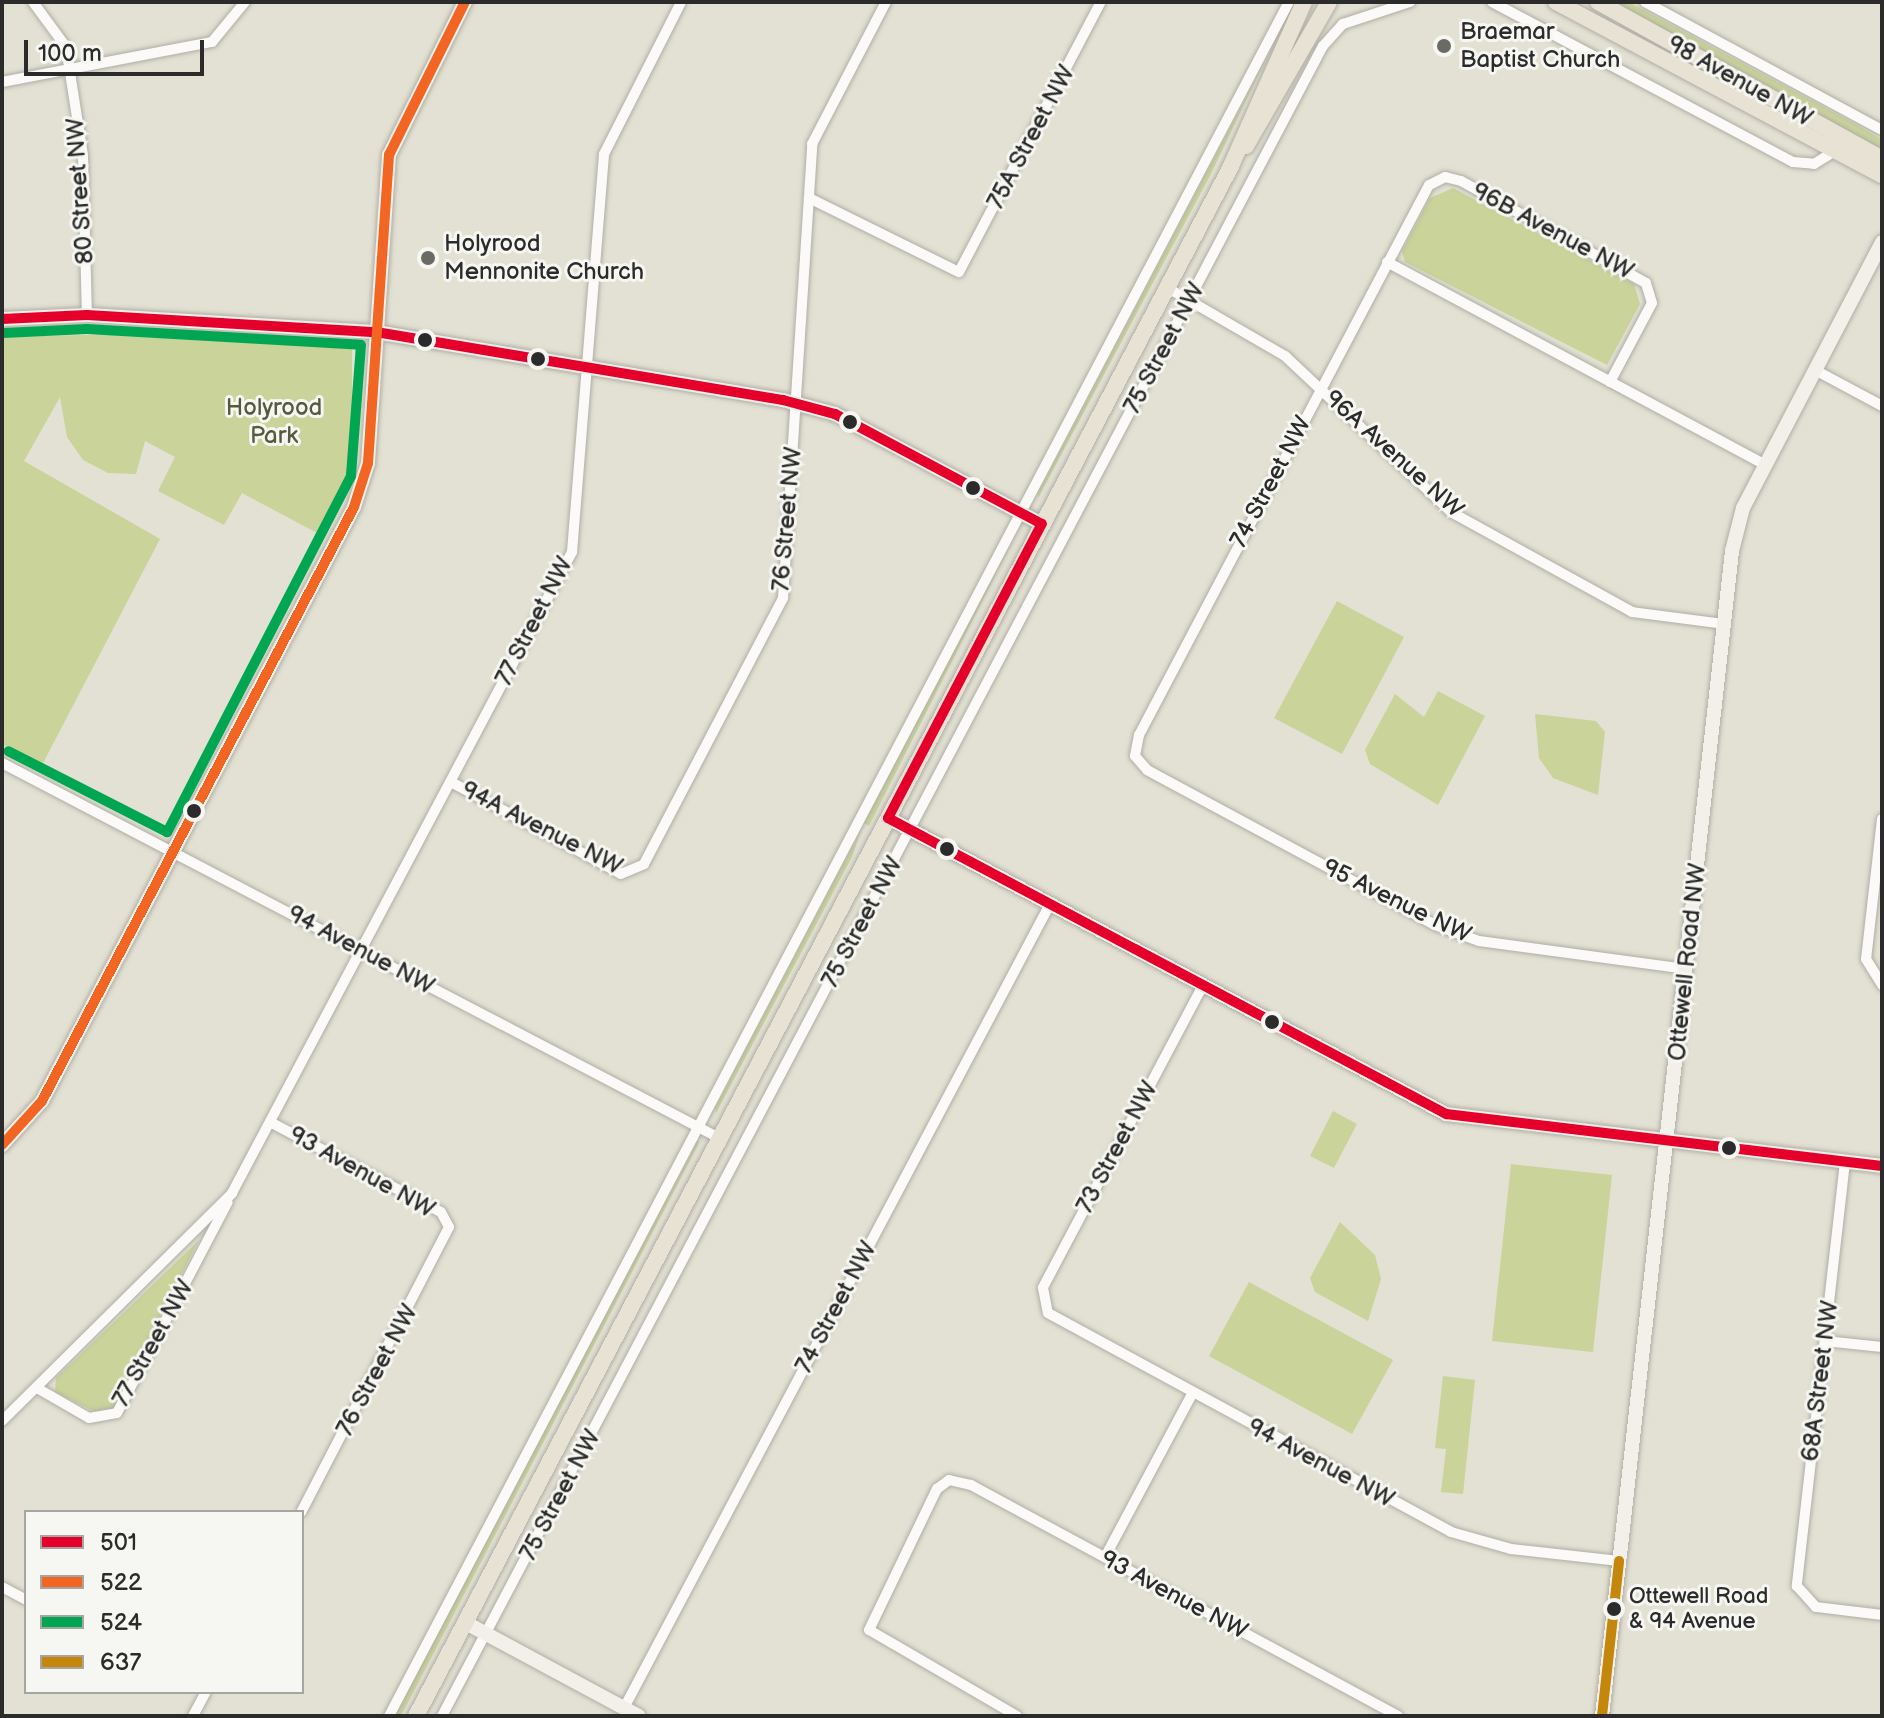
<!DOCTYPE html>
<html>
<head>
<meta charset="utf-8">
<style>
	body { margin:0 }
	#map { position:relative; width:1884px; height:1718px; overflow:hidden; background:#e3e1d3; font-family:"Balsamiq Sans",sans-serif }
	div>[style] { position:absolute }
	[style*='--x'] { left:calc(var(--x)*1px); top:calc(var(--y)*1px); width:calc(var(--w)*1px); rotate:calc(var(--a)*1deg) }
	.green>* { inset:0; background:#c9d39a }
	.roads { filter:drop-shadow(0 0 2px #afaea6) drop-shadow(0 0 2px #afaea6) }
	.street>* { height:10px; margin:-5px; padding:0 5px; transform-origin:5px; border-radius:5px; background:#fbfaf8 }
	.secondary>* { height:14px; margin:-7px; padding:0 7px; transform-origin:7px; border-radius:7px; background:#f3f0ea }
	.primary>* { height:16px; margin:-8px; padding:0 8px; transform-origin:8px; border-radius:8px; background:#e8e2d5 }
	.bus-1>* { height:10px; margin:-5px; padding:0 5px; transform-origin:5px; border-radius:5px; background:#e4002b }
	.bus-2>* { height:10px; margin:-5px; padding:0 5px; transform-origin:5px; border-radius:5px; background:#f26522 }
	.bus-3>* { height:10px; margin:-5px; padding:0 5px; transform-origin:5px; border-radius:5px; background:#00a651 }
	.bus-4>* { height:10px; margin:-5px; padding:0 5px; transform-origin:5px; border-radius:5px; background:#c4870b }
	.dots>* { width:22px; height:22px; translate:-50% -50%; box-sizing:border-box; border:4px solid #f6f6f2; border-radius:50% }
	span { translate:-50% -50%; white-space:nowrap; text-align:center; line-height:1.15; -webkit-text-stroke:6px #f6f6f2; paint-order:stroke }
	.bus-label { font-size:22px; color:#2b2b2b }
	.left { translate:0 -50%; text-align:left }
	.poi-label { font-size:24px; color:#2b2b2b }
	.street-label { font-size:24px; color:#2b2b2b }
	.park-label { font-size:24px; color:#545a3e }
	.frame { position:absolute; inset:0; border:4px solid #2b2b2b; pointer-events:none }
	.legend { position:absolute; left:24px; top:1510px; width:280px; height:184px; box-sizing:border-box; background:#f6f6f2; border:2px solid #a5a5a2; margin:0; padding:10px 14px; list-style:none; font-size:24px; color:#2b2b2b }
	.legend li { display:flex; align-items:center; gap:16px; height:40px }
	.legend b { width:40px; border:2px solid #a5a5a2 }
	.scale { position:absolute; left:24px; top:40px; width:180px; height:36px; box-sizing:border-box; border:4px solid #2b2b2b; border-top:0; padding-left:10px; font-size:24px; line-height:28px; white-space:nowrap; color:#2b2b2b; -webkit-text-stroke:6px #f6f6f2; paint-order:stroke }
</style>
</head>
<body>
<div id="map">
	<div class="green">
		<i style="clip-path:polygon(1613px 2px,1629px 2px,1859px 126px,1882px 140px,1882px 151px)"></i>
		<i style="clip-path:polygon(1262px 67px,1210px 176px,1038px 498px,1038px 493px)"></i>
		<i style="clip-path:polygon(1453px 188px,1634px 284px,1640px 304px,1607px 365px,1405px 262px,1402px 251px,1430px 198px)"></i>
		<i style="clip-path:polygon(125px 334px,352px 346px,352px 465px,319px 534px,242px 493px,224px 525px,158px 491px,175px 457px,145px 441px,136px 474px,108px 473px,83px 460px,67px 437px,60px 397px,24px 461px,160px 539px,42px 765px,2px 744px,2px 337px)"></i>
		<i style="clip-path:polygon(1019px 528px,869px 826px,864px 823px)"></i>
		<i style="clip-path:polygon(1337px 601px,1404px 637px,1342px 754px,1274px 718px)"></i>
		<i style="clip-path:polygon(1438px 691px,1485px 716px,1438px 805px,1370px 764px,1365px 750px,1395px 694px,1424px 717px)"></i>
		<i style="clip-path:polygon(1535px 714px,1596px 721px,1605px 732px,1598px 795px,1553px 778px,1539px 758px)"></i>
		<i style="clip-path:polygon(861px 830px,852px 857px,716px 1113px,715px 1108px)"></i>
		<i style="clip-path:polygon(1333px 1111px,1357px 1124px,1334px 1168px,1310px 1156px)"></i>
		<i style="clip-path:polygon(700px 1141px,401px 1716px,394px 1716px,697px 1142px)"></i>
		<i style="clip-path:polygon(1511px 1164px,1612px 1175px,1593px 1352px,1492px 1341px)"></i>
		<i style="clip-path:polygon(1340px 1222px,1375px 1255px,1381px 1279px,1368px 1321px,1315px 1292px,1310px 1278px)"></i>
		<i style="clip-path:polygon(199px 1240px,112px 1411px,99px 1414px,55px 1392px,56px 1378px)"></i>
		<i style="clip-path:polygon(1249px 1282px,1393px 1360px,1352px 1434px,1209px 1356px)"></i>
		<i style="clip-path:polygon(1443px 1376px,1475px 1380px,1463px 1494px,1441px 1492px,1446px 1449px,1435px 1448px)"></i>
	</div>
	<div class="roads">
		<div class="street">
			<i style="--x:33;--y:2;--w:56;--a:53.7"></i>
			<i style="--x:66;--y:47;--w:110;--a:81.1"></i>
			<i style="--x:83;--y:156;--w:159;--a:88.6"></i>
			<i style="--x:1492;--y:2;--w:341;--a:28"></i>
			<i style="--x:1793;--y:162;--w:21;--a:5"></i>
			<i style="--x:1814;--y:164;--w:25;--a:-32"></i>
			<i style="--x:1645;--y:2;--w:269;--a:28.4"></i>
			<i style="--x:2;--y:82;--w:214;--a:-10.8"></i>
			<i style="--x:212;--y:42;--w:52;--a:-50.5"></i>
			<i style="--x:809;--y:198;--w:167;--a:26.3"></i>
			<i style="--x:959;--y:272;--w:305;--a:-62.3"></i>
			<i style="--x:1387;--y:262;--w:429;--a:28.2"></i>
			<i style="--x:1166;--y:287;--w:138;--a:30.1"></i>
			<i style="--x:1285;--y:356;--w:228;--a:43.2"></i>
			<i style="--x:1451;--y:512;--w:207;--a:28.9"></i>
			<i style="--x:1632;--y:612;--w:93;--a:7.4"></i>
			<i style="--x:1815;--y:370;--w:76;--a:28.2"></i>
			<i style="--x:1610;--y:382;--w:89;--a:-62"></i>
			<i style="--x:1652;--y:303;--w:21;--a:-107"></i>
			<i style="--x:1646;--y:283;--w:211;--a:-151.1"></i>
			<i style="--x:1461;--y:181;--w:16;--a:-166"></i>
			<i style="--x:1445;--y:177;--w:18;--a:153"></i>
			<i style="--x:1429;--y:185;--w:622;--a:117.8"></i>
			<i style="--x:1139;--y:735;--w:21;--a:101"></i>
			<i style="--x:1135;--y:756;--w:18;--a:49"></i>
			<i style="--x:1147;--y:770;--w:327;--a:28.3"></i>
			<i style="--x:1435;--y:925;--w:47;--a:20"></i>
			<i style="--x:1479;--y:941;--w:210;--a:7.7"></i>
			<i style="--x:2;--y:763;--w:809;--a:27.61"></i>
			<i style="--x:451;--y:782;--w:193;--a:28.4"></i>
			<i style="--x:621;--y:874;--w:25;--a:-23"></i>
			<i style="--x:644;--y:864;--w:300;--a:-62.4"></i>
			<i style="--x:783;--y:598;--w:455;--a:-86.3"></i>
			<i style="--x:812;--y:144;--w:160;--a:-62.5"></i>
			<i style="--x:1882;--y:819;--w:141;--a:96.5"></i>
			<i style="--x:1866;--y:959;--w:31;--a:58"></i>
			<i style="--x:1201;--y:989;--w:338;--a:117.9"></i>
			<i style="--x:1043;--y:1288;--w:25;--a:79"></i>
			<i style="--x:1048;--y:1313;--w:459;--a:28.5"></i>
			<i style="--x:1451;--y:1532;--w:62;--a:15.8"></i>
			<i style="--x:1511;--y:1549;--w:109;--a:6.3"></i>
			<i style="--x:270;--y:1122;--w:193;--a:27.8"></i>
			<i style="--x:441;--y:1212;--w:17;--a:62"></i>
			<i style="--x:449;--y:1227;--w:321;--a:117.4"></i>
			<i style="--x:1845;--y:1162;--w:427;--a:96.5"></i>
			<i style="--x:1797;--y:1586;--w:28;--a:48"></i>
			<i style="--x:1816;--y:1607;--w:66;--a:6.9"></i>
			<i style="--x:1825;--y:1341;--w:57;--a:6"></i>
			<i style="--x:37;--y:1388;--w:60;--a:30"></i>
			<i style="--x:89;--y:1418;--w:28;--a:-10"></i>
			<i style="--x:117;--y:1413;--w:238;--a:-62.3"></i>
			<i style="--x:2;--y:1421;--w:324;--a:-44.7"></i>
			<i style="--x:232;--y:1193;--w:726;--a:-62.06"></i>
			<i style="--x:572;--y:552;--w:399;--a:-85.4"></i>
			<i style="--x:604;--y:154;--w:170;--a:-63.1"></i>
			<i style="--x:1105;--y:1557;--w:185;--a:-61.9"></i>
			<i style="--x:2;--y:1587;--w:27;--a:28"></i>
			<i style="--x:624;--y:1708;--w:908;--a:-62.08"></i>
			<i style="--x:193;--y:1716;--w:27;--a:-62"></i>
			<i style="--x:389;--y:1716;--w:1936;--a:-62.3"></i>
			<i style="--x:442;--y:1716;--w:1888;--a:-62.19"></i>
			<i style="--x:1323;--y:46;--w:30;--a:-48"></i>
			<i style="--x:1343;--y:24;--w:71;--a:-18.2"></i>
			<i style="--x:1017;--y:1716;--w:171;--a:-149.8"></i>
			<i style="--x:869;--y:1630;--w:157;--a:-64.3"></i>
			<i style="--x:937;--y:1489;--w:15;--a:-37"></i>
			<i style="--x:949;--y:1480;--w:23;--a:13"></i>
			<i style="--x:971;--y:1485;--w:485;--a:28.4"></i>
		</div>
		<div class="secondary">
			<i style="--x:2;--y:319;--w:85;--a:-2.7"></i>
			<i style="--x:87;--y:315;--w:289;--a:3.4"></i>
			<i style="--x:376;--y:332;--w:413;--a:9.5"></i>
			<i style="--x:783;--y:400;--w:54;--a:15.1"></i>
			<i style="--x:835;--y:414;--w:234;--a:28"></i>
			<i style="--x:888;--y:818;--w:632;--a:27.94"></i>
			<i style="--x:1446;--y:1114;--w:439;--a:6.8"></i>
			<i style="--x:2;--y:1145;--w:59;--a:-47.7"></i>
			<i style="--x:42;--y:1101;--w:671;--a:-62.29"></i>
			<i style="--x:354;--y:507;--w:46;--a:-72.3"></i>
			<i style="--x:368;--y:463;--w:309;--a:-86.1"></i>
			<i style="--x:389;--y:155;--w:171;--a:-63.6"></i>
			<i style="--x:466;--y:1623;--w:196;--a:28.3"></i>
			<i style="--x:1602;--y:1716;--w:1172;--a:-83.63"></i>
			<i style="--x:1732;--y:551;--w:44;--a:-75.7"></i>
			<i style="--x:1743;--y:508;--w:300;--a:-62.4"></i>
		</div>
		<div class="primary">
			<i style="--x:1556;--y:2;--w:369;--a:28"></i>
			<i style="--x:1598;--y:2;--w:325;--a:28.9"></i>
			<i style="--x:1246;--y:146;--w:166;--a:-60"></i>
			<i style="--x:416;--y:1716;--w:1751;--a:-62.26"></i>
			<i style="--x:1231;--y:166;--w:180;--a:-66"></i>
		</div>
	</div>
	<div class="bus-1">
		<i style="--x:2;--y:319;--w:85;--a:-2.7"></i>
		<i style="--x:87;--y:315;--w:289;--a:3.4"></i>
		<i style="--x:376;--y:332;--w:413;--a:9.5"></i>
		<i style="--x:783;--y:400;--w:54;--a:15.1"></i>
		<i style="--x:835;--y:414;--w:234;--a:28"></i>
		<i style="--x:888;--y:818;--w:632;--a:27.94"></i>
		<i style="--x:1446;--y:1114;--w:439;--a:6.8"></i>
		<i style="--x:888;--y:818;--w:332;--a:-62.4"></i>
	</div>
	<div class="bus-2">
		<i style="--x:2;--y:1145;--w:59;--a:-47.7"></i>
		<i style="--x:42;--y:1101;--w:671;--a:-62.29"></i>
		<i style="--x:354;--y:507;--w:46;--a:-72.3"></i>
		<i style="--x:368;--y:463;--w:309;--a:-86.1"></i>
		<i style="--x:389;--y:155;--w:171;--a:-63.6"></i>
	</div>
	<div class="bus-3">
		<i style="--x:3;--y:333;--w:84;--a:-2.7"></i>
		<i style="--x:87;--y:329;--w:274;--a:3.3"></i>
		<i style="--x:361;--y:345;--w:131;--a:94.4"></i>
		<i style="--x:351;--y:476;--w:401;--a:117.3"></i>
		<i style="--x:167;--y:832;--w:178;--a:-153"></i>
	</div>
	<div class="bus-4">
		<i style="--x:1602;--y:1716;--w:156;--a:-83.7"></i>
	</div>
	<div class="dots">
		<i style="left:1444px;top:46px;background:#6b6b66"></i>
		<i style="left:428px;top:258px;background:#6b6b66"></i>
		<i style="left:425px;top:340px;background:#2b2b2b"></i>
		<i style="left:538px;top:359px;background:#2b2b2b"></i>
		<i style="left:850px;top:422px;background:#2b2b2b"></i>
		<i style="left:973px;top:488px;background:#2b2b2b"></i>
		<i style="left:194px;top:811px;background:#2b2b2b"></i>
		<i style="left:947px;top:849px;background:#2b2b2b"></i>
		<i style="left:1272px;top:1022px;background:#2b2b2b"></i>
		<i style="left:1729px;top:1148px;background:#2b2b2b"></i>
		<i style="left:1614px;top:1609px;background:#2b2b2b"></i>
	</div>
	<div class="bus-label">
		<span class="left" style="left:1629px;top:1609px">Ottewell Road<br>&amp; 94 Avenue</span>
	</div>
	<div class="poi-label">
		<span class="left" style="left:1460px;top:46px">Braemar<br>Baptist Church</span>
		<span class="left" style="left:444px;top:258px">Holyrood<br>Mennonite Church</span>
	</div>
	<div class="street-label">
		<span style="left:1740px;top:81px;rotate:29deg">98 Avenue NW</span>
		<span style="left:1031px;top:137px;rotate:-62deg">75A Street NW</span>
		<span style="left:80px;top:191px;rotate:-94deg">80 Street NW</span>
		<span style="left:1553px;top:231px;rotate:28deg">96B Avenue NW</span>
		<span style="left:1164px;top:348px;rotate:-62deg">75 Street NW</span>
		<span style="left:1394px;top:454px;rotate:42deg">96A Avenue NW</span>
		<span style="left:1271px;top:482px;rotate:-62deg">74 Street NW</span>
		<span style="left:787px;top:519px;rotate:-85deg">76 Street NW</span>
		<span style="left:534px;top:621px;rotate:-63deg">77 Street NW</span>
		<span style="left:542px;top:828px;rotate:27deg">94A Avenue NW</span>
		<span style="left:1397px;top:901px;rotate:26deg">95 Avenue NW</span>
		<span style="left:862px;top:922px;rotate:-62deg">75 Street NW</span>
		<span style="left:361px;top:950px;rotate:28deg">94 Avenue NW</span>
		<span style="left:1687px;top:962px;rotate:-84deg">Ottewell Road NW</span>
		<span style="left:1117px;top:1147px;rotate:-62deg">73 Street NW</span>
		<span style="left:362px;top:1172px;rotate:29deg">93 Avenue NW</span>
		<span style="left:836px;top:1307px;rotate:-62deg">74 Street NW</span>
		<span style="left:153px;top:1343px;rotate:-61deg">77 Street NW</span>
		<span style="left:377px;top:1370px;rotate:-62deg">76 Street NW</span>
		<span style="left:1820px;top:1381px;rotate:-83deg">68A Street NW</span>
		<span style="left:1321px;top:1463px;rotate:28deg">94 Avenue NW</span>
		<span style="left:560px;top:1495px;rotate:-62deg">75 Street NW</span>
		<span style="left:1174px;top:1595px;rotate:28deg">93 Avenue NW</span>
	</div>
	<div class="park-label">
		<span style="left:274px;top:422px">Holyrood<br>Park</span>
	</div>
	<div class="frame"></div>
	<ul class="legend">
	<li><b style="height:10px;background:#e4002b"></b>501</li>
	<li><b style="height:10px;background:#f26522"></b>522</li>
	<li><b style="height:10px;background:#00a651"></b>524</li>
	<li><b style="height:10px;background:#c4870b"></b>637</li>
	</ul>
	<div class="scale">100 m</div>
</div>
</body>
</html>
